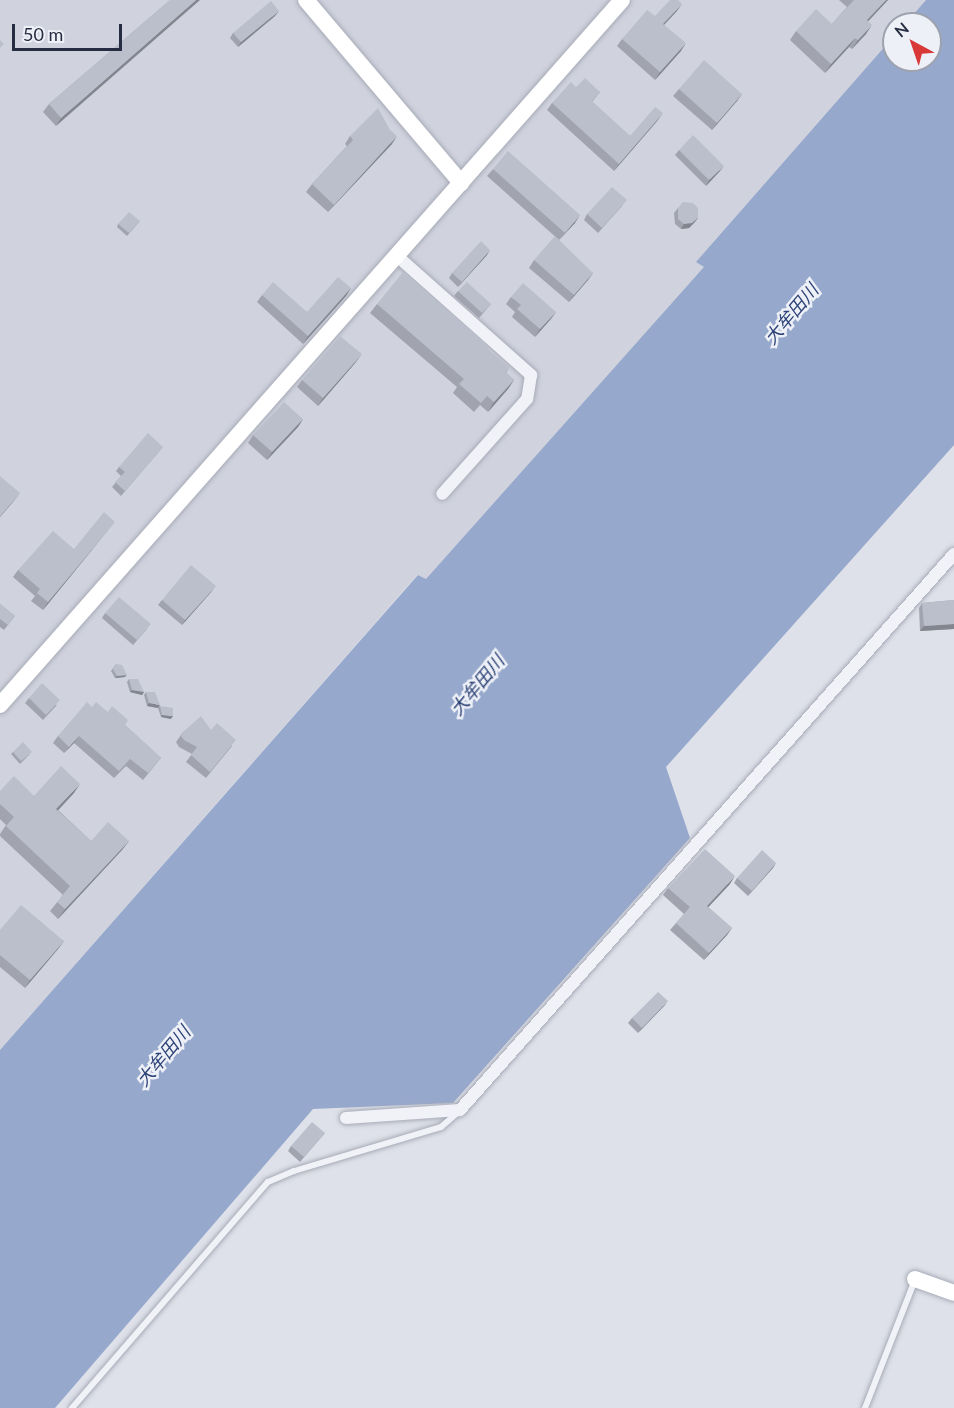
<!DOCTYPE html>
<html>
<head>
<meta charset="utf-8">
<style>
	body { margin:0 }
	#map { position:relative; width:954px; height:1408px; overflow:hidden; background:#dee1e9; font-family:Lato,"Noto Sans JP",sans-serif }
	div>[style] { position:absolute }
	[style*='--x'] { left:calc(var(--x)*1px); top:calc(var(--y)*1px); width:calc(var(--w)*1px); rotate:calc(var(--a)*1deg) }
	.built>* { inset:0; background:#d0d3de }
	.water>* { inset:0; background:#96a8cc }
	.roads { filter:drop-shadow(0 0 2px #a7abb7) drop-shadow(0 0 2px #a7abb7) }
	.lane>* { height:6px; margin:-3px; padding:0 3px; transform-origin:3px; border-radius:3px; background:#f1f2f7 }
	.street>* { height:12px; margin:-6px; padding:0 6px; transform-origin:6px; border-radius:6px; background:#f1f2f7 }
	.secondary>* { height:16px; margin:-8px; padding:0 8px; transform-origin:8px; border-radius:8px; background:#fff }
	.wall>* { inset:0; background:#a1a4af }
	.shaded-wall>* { inset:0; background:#83868f }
	.building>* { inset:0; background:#bbbfcc }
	span { translate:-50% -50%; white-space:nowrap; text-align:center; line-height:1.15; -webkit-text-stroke:5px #edf0f6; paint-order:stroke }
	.water-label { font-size:18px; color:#2d4378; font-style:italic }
	.north { position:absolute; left:882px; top:12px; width:60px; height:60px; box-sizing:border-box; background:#edf0f6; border:2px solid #9da2ae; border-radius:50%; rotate:320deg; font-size:16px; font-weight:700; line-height:24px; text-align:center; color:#262c41 }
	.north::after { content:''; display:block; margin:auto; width:21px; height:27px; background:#d93838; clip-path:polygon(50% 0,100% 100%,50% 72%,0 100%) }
	.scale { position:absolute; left:12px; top:24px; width:110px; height:27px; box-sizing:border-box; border:3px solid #262c41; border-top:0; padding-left:8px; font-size:18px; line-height:21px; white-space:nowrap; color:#262c41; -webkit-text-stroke:4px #edf0f6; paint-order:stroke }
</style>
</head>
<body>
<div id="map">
	<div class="built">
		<i style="clip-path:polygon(0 0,926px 0,905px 24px,894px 24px,894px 36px,697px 262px,705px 267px,426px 579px,417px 575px,0 1050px)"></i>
	</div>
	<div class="water">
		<i style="clip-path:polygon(926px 0,954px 0,954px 445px,666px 767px,690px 838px,453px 1103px,313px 1109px,55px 1408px,0 1408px,0 1050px,418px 575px,426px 579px,704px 267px,696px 262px,894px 36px,894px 60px,930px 60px,930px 24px,905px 24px)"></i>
	</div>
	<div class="roads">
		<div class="lane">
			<i style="--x:72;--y:1408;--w:299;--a:-49.1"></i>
			<i style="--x:268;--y:1182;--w:28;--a:-23"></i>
			<i style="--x:294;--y:1171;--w:153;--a:-16.7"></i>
			<i style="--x:441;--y:1127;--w:23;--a:-41"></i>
			<i style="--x:865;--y:1408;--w:137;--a:-68.7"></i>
		</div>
		<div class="street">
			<i style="--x:396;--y:255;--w:181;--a:41.6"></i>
			<i style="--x:531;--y:375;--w:24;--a:99"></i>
			<i style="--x:527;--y:399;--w:127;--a:131.8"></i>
			<i style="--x:346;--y:1118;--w:114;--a:-4"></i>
			<i style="--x:460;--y:1110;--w:744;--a:-48.38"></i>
		</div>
		<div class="secondary">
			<i style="--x:306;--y:0;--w:240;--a:49.7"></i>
			<i style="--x:0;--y:705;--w:940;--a:-48.58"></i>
			<i style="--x:915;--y:1279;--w:41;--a:19.7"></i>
		</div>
	</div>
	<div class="wall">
		<i style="clip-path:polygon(170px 0,56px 126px,43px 112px,49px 104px)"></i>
		<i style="clip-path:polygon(839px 0,888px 0,868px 21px,866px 34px,852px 49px,849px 47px,825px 73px,790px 40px,796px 31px,832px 24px,847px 7px)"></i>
		<i style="clip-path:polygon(677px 11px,664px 25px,681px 51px,655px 80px,617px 46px,622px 39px,655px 16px)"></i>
		<i style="clip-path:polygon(275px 16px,238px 47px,230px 38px,233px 33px)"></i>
		<i style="clip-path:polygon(576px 87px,600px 92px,592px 102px,630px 136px,658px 120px,614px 171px,547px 110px,552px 103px)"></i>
		<i style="clip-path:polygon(679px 89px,742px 94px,737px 101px,712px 130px,673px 96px)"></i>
		<i style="clip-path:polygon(350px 136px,392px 144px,328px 212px,306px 192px,312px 184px,347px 146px,345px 144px)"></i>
		<i style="clip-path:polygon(679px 150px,720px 171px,706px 186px,675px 155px)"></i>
		<i style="clip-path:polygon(493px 169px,575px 223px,559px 240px,487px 176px)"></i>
		<i style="clip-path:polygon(623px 205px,598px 233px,584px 220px,587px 214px)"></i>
		<i style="clip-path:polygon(678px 208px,698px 218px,694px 223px,689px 228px,681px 229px,675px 224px,674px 213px)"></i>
		<i style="clip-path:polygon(140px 221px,127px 236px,117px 227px,118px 224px)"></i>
		<i style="clip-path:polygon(487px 255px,458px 287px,449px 278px,452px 273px)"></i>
		<i style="clip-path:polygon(534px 260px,593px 273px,588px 280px,569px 302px,529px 268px)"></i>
		<i style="clip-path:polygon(351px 288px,346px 296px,303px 344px,257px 302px,262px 295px,307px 312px)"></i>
		<i style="clip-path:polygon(458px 291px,491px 304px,479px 318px,454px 296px)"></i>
		<i style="clip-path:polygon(511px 297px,556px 312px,535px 337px,512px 317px,515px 312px,506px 304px)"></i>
		<i style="clip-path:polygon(377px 304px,487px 349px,509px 368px,506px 373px,514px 380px,508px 389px,488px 412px,480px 405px,474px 412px,453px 393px,457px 387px,370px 313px)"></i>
		<i style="clip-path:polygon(356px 362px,318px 406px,297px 387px,302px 380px)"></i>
		<i style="clip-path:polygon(303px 419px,298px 427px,267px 460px,248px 443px,253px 435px)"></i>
		<i style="clip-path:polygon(163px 447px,121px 496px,112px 487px,121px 476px,116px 471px,119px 467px)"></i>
		<i style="clip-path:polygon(109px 529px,43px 610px,31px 601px,35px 596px,13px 577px,18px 570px,74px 549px)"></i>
		<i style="clip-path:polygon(212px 591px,182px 625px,158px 605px,162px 600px)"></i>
		<i style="clip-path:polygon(954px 600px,954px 629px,920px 631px,919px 608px,922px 603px)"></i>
		<i style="clip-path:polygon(0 604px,15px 616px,4px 630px,0 627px)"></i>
		<i style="clip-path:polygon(105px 613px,147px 629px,133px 645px,102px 618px)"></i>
		<i style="clip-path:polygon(116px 664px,125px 677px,115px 678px,111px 671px)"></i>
		<i style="clip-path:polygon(129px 679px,144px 692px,142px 695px,130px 692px,127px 682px)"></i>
		<i style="clip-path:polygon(146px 692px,158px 708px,147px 706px,144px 695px)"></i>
		<i style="clip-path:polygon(29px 698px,57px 705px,43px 720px,25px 703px)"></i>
		<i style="clip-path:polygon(160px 706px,171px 719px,161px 717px,158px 708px)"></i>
		<i style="clip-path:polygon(92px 707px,108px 712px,125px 725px,161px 758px,143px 780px,126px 766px,114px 778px,74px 743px,64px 753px,53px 743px,58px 736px)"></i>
		<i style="clip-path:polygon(211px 730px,232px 746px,206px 778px,186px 762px,192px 754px,179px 747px,176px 742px,183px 732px)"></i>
		<i style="clip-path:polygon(13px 752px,30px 754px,20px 764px,11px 754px)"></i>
		<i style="clip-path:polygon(0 791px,34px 796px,74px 793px,58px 810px,91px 841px,129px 841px,122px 850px,58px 919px,50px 911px,63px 895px,0 836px,0 834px,6px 825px,0 819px)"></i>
		<i style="clip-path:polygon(776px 863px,748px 896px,734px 883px,737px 878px)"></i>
		<i style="clip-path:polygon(730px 884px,708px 907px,732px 928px,727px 935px,704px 960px,670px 930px,684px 914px,663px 895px,668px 888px)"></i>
		<i style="clip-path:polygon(0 930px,64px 941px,58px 949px,25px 988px,0 967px)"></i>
		<i style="clip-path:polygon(665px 1005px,638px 1033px,628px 1023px,632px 1018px)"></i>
		<i style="clip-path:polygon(325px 1133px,300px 1162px,288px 1151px,291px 1146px)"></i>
	</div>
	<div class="shaded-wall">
		<i style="clip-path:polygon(196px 0,200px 0,56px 126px,61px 118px)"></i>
		<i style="clip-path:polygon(886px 0,888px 0,861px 29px,867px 20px)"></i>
		<i style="clip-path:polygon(682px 4px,677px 11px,658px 31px,663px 24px)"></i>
		<i style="clip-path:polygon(279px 11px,275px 16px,238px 47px,241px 42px)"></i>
		<i style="clip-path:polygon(872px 25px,866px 34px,852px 49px,858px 40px)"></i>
		<i style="clip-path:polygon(855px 38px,849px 47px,825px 73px,831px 64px)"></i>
		<i style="clip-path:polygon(686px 43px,681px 51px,655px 80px,660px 72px)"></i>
		<i style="clip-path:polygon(742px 94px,737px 101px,712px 130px,717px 123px)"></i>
		<i style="clip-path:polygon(663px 113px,658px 120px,614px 171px,619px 164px)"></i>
		<i style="clip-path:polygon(397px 136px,392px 144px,328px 212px,334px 205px)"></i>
		<i style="clip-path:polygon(724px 166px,720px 171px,706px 186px,709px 180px)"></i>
		<i style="clip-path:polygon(580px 215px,575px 223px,559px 240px,565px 233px)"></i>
		<i style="clip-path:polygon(698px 218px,694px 223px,689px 228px,681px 229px,684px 224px)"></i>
		<i style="clip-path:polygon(490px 250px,487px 255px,458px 287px,462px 282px)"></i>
		<i style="clip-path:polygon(593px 273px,588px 280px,569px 302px,574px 295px)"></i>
		<i style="clip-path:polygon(351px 288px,346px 296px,303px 344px,308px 336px)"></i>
		<i style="clip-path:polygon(556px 312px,551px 319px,535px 337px,540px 329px)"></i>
		<i style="clip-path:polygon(362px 354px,356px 362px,318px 406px,323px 398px)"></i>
		<i style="clip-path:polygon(514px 380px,508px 389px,488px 412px,494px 402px)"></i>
		<i style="clip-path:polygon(303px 419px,298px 427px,267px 460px,272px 452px)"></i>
		<i style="clip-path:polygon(20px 493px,13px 502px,0 517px,0 516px)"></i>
		<i style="clip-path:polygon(115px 522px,109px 529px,43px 610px,48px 602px)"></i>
		<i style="clip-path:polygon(216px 586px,212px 591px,182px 625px,185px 620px)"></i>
		<i style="clip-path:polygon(954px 624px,954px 629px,920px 631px,924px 626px)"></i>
		<i style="clip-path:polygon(127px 675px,125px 677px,115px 678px,117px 676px)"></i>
		<i style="clip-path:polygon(132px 690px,144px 692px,142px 695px,130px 692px)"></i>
		<i style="clip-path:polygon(149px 703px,160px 705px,158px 708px,147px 706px)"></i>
		<i style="clip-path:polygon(162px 715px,173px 716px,171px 719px,161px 717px)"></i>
		<i style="clip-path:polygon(79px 736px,74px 743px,64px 753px,69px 747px)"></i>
		<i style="clip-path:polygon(80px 784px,74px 793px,50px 819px,56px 809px)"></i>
		<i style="clip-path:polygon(129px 841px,122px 850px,58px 919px,65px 909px)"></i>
		<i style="clip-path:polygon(776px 863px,773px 868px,748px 896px,752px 891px)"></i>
		<i style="clip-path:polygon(735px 876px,730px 884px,702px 914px,707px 906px)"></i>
		<i style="clip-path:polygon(732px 928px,727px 935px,704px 960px,709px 953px)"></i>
		<i style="clip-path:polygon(64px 941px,58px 949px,25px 988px,30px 980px)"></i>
		<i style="clip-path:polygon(668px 1001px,665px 1005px,638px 1033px,642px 1028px)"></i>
	</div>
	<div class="building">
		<i style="clip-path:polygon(170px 0,196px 0,61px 118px,49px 104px)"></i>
		<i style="clip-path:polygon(670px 0,678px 0,682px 4px,663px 24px,686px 43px,660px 72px,622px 39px,647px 10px,655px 16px)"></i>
		<i style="clip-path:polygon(854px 0,886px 0,867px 20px,872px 25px,858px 40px,855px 38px,831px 64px,796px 31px,816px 9px,832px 24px)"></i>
		<i style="clip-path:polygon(271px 1px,279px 11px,241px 42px,233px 33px)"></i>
		<i style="clip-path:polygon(0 40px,4px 44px,0 48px)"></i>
		<i style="clip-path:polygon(704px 60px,742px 94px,717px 123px,679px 89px)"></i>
		<i style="clip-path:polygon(585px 78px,600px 92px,592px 101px,630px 136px,655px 107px,663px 113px,619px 164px,552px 103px,571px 82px,576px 87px)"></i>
		<i style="clip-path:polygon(378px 108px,390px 130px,397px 136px,334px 205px,312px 184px,353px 140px,350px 136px)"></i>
		<i style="clip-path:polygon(693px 135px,724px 166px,709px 180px,679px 150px)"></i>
		<i style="clip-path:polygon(508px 151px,580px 215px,565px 233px,493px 169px)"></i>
		<i style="clip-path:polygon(612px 187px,627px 200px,602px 228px,587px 214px)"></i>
		<i style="clip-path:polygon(683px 202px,693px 203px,698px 208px,698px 218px,692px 223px,684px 224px,678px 219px,678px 208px)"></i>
		<i style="clip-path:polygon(129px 212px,140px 221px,129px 233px,118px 224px)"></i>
		<i style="clip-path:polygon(555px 236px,593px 273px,574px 295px,534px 260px)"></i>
		<i style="clip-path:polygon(481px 241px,490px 250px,462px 282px,452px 273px)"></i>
		<i style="clip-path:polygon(403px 272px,489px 346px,487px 349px,509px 368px,506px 372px,514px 380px,494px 402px,487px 396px,481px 403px,459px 384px,464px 379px,377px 304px)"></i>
		<i style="clip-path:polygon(338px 277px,351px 288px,308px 336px,262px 295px,273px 282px,307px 312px)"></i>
		<i style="clip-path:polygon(467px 282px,491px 304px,482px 313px,458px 291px)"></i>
		<i style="clip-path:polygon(523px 283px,556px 312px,540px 329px,517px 309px,521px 305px,511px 297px)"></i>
		<i style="clip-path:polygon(340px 336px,362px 354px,323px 398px,302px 380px)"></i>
		<i style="clip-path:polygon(284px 402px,303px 419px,272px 452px,253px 435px)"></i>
		<i style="clip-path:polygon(148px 433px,163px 447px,125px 491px,115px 482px,125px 472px,119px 467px)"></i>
		<i style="clip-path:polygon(0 476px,20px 493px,0 516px)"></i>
		<i style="clip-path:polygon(104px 512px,115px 522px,48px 602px,37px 593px,40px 589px,18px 570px,53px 531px,74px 549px)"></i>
		<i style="clip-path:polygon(191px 565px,216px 586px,185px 620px,162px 600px)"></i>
		<i style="clip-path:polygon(119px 597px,151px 624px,137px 640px,105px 613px)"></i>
		<i style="clip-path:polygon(954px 600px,954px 624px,924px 626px,922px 603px)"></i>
		<i style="clip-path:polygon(0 604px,15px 616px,8px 625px,0 619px)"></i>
		<i style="clip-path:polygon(116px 664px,122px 665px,127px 675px,117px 676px,113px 669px)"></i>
		<i style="clip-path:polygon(129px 679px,138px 679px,144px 692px,132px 690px)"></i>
		<i style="clip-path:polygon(42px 683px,60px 700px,46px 715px,29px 698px)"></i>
		<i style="clip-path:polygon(146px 692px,155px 692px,160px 705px,149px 703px)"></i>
		<i style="clip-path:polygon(87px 702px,92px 707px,96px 702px,108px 712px,112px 706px,128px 720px,125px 725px,161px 758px,148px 773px,130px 759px,119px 771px,79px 736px,69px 747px,58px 736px)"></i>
		<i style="clip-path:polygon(160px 706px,173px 708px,173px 716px,162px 715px)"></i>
		<i style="clip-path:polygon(201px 716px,211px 730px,217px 723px,236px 740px,210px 772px,191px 755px,197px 747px,184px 740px,181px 736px,183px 732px)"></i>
		<i style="clip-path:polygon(23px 742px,32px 752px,21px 761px,13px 752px)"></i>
		<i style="clip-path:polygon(61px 766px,80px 784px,56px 809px,91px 841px,108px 822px,129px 841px,65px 909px,57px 902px,70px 886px,6px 826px,14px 817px,0 804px,0 791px,14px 776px,34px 796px)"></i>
		<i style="clip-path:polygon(705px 849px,735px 876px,707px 906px,732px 928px,709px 953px,676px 923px,690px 907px,668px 888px)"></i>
		<i style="clip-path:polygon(762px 850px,776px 863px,752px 891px,737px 878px)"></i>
		<i style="clip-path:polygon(21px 905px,64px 941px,30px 980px,0 955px,0 930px)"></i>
		<i style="clip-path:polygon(658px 992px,668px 1001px,642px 1028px,632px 1018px)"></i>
		<i style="clip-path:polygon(312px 1122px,325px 1133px,304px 1157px,291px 1146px)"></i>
	</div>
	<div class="water-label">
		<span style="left:791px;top:314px;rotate:-50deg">大牟田川</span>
		<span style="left:477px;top:685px;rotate:-50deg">大牟田川</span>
		<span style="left:163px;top:1056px;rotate:-50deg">大牟田川</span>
	</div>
	<div class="north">N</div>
	<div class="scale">50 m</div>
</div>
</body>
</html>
